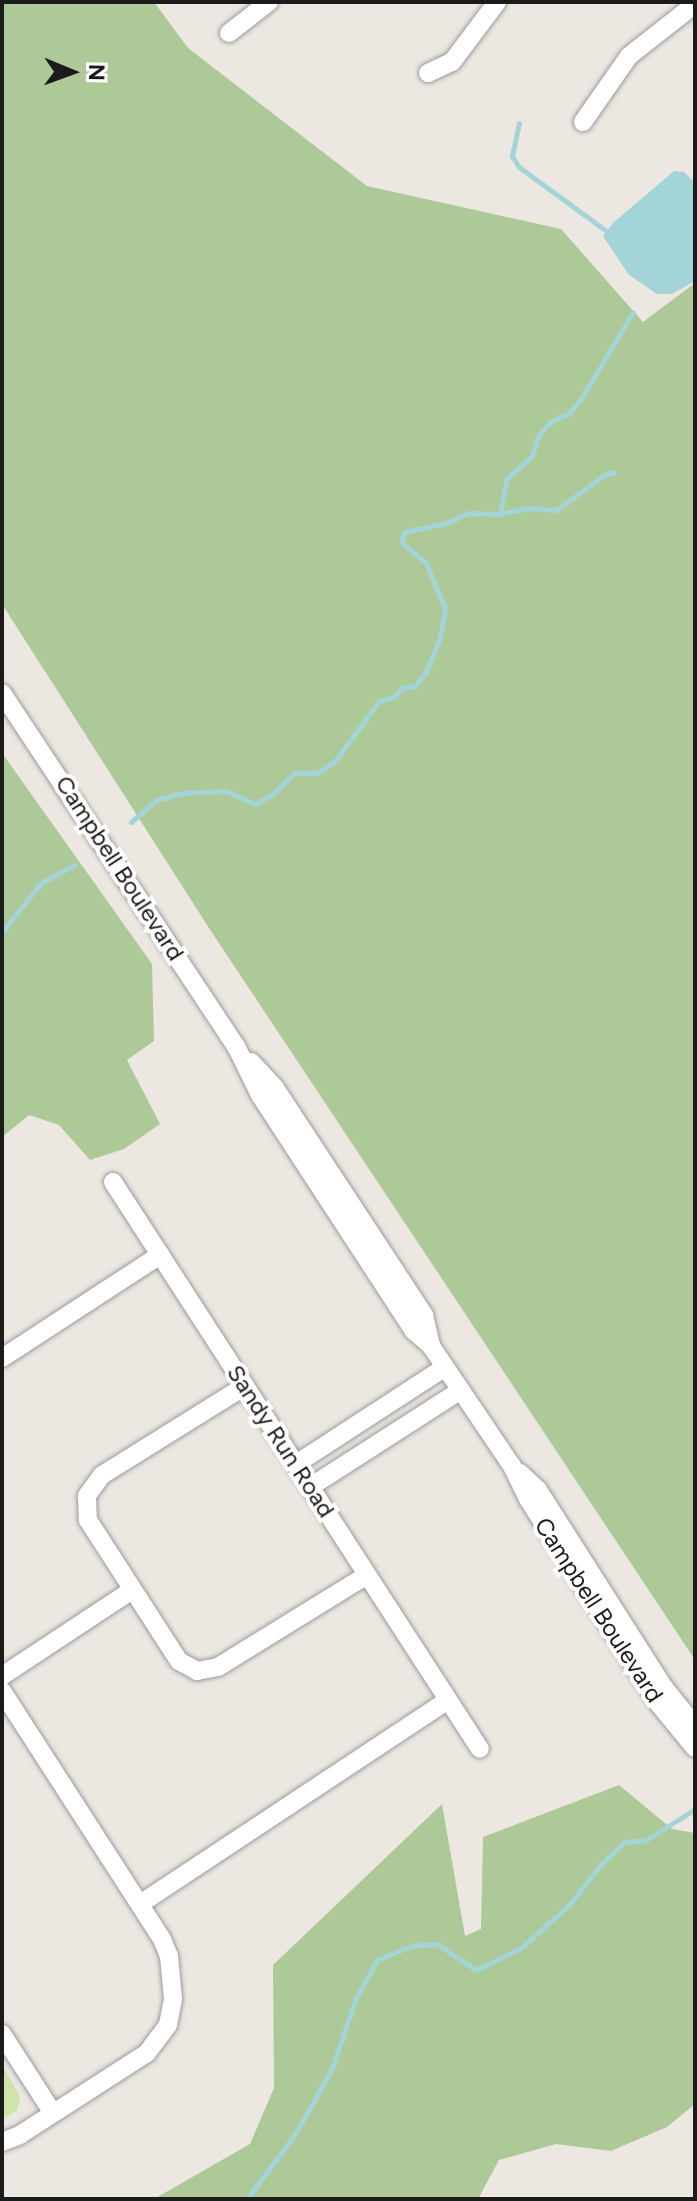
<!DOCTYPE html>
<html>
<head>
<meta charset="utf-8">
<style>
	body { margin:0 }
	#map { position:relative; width:697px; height:2201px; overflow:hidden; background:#ece7e1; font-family:Figtree,sans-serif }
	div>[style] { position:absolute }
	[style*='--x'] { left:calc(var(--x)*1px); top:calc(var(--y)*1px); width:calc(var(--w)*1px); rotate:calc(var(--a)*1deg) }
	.grass>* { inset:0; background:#cfe4a9 }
	.forest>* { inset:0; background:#aec998 }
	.water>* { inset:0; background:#a3d4d7 }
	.stream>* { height:5px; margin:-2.5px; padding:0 2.5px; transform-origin:2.5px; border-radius:2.5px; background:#a3d4d7 }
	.roads { filter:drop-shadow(0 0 2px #9c9c9c) drop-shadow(0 0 2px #9c9c9c) }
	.minor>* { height:18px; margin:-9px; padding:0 9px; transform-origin:9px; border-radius:9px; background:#fff }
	span { translate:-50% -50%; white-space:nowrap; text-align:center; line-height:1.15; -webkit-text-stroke:8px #fff; paint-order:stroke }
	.street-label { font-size:24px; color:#1b1b1b }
	.frame { position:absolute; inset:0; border:4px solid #1b1b1b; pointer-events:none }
	.north { position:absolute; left:32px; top:32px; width:80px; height:80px; -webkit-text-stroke:6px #fff; paint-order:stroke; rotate:91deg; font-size:22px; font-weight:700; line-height:32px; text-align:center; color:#1b1b1b }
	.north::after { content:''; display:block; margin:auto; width:28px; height:36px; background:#1b1b1b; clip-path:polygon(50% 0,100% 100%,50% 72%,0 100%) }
</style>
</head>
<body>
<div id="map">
	<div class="grass">
		<i style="clip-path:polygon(2px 2065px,20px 2096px,17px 2111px,2px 2119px)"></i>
	</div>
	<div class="forest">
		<i style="clip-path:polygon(2px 2px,154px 2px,188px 48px,367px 186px,561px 229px,643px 322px,695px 283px,695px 1660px,209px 928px,2px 604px)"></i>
		<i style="clip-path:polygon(2px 753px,152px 964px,154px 1041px,127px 1060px,160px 1124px,124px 1149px,90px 1160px,59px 1125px,29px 1115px,2px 1137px)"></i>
		<i style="clip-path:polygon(619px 1785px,672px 1829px,695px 1833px,695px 2104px,667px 2127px,611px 2151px,556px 2144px,499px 2160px,478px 2199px,154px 2199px,250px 2144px,274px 2088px,273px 1965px,442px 1804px,465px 1936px,481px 1929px,483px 1837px)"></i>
	</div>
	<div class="water">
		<i style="clip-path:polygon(674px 171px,684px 172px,695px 183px,695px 281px,672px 294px,657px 294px,629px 275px,603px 236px,613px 223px)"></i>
	</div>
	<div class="stream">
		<i style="--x:519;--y:123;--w:34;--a:102"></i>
		<i style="--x:512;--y:156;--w:13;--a:58"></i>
		<i style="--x:519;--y:167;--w:107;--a:36.2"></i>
		<i style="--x:500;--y:513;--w:36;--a:-79"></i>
		<i style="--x:507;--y:478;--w:33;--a:-41"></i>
		<i style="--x:532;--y:456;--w:22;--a:-72"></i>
		<i style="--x:539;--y:435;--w:16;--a:-50"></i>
		<i style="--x:549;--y:423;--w:22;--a:-27"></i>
		<i style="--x:569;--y:413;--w:18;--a:-49"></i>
		<i style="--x:581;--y:399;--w:101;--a:-59.1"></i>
		<i style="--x:131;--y:822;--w:33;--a:-41"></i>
		<i style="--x:156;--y:800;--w:27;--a:-15"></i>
		<i style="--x:182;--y:793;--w:44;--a:-2.6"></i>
		<i style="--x:226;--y:791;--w:32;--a:24"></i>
		<i style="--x:255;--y:804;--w:21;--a:-29"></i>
		<i style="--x:273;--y:794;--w:30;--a:-45"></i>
		<i style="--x:294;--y:773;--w:23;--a:0"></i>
		<i style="--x:317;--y:773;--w:22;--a:-34"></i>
		<i style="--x:335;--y:761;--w:74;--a:-53.7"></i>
		<i style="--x:379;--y:701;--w:16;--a:-15"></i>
		<i style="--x:394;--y:697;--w:12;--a:-48"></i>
		<i style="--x:402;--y:688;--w:13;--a:-9"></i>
		<i style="--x:415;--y:686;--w:18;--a:-52"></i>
		<i style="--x:426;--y:672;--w:38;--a:-68"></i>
		<i style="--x:440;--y:637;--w:28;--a:-80"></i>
		<i style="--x:445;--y:609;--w:50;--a:-112.4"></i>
		<i style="--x:426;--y:563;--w:31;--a:-140"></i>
		<i style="--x:402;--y:543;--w:11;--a:-80"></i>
		<i style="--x:404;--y:532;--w:44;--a:-11.8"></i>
		<i style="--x:447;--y:523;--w:23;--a:-25"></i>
		<i style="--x:468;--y:513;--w:31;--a:2"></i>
		<i style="--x:499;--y:514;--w:29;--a:-12"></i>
		<i style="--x:527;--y:508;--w:29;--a:4"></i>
		<i style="--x:556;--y:510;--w:59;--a:-36.1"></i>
		<i style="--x:604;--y:475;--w:11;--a:-15"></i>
		<i style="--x:2;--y:932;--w:63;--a:-51.5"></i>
		<i style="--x:41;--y:883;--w:38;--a:-28"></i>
		<i style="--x:247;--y:2199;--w:81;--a:-53.6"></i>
		<i style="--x:295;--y:2134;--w:73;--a:-60.3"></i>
		<i style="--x:331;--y:2071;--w:75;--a:-71.3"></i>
		<i style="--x:355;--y:2000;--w:46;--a:-61.2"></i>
		<i style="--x:377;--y:1960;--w:38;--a:-22"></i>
		<i style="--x:412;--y:1946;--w:25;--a:-5"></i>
		<i style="--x:437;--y:1944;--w:47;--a:33.7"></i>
		<i style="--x:476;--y:1970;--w:50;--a:-26.1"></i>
		<i style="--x:521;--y:1948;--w:66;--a:-41.9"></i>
		<i style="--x:570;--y:1904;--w:49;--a:-52.4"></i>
		<i style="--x:600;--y:1865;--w:34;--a:-43"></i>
		<i style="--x:625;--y:1842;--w:21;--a:-5"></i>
		<i style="--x:646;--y:1840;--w:58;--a:-32.3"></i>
	</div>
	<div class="roads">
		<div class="minor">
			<i style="--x:229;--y:33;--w:51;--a:-37.8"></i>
			<i style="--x:428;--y:73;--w:26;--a:-25"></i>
			<i style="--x:452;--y:62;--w:75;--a:-53.1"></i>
			<i style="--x:583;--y:122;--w:80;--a:-55.1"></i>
			<i style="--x:629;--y:56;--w:84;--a:-38.2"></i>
			<i style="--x:2;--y:693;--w:424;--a:56.5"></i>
			<i style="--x:236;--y:1046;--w:55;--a:63.9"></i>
			<i style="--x:260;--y:1095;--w:282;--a:56.9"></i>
			<i style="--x:414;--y:1331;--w:23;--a:41"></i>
			<i style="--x:431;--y:1346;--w:145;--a:56"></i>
			<i style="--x:512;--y:1466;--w:37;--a:64"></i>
			<i style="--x:528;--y:1499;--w:242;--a:57.5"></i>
			<i style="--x:658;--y:1703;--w:58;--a:50.6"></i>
			<i style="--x:251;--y:1062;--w:35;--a:47"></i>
			<i style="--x:275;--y:1088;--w:272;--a:56.7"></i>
			<i style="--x:424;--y:1315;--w:32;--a:77"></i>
			<i style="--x:113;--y:1182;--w:675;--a:57.09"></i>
			<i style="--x:2;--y:1358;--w:189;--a:-33.1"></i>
			<i style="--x:245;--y:1386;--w:168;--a:148.1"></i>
			<i style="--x:102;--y:1475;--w:26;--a:126"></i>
			<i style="--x:87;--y:1496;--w:24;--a:88"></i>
			<i style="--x:88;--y:1520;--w:168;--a:57.2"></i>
			<i style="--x:179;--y:1661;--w:21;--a:29"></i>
			<i style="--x:197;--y:1671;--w:21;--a:-11"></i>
			<i style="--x:218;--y:1667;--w:175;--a:-31.7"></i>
			<i style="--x:296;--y:1464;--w:176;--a:-33"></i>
			<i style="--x:520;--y:1473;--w:25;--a:43"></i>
			<i style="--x:538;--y:1490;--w:231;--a:57.5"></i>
			<i style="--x:662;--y:1685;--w:53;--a:51.2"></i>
			<i style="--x:310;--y:1487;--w:179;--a:-32.7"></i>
			<i style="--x:2;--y:1676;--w:156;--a:-33.5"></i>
			<i style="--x:2;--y:1691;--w:295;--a:57.2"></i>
			<i style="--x:162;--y:1939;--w:18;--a:68"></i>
			<i style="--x:169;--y:1956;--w:43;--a:84.7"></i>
			<i style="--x:173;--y:1999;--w:26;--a:101"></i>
			<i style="--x:168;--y:2025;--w:35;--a:127"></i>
			<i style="--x:147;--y:2053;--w:151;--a:147.2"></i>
			<i style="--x:20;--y:2135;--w:19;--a:159"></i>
			<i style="--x:140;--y:1904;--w:369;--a:-33.5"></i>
			<i style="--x:2;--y:2034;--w:94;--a:57.2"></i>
		</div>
	</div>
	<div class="street-label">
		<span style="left:120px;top:868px;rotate:57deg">Campbell Boulevard</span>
		<span style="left:281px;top:1441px;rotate:57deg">Sandy Run Road</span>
		<span style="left:599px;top:1610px;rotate:57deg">Campbell Boulevard</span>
	</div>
	<div class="frame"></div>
	<div class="north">N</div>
</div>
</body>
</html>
